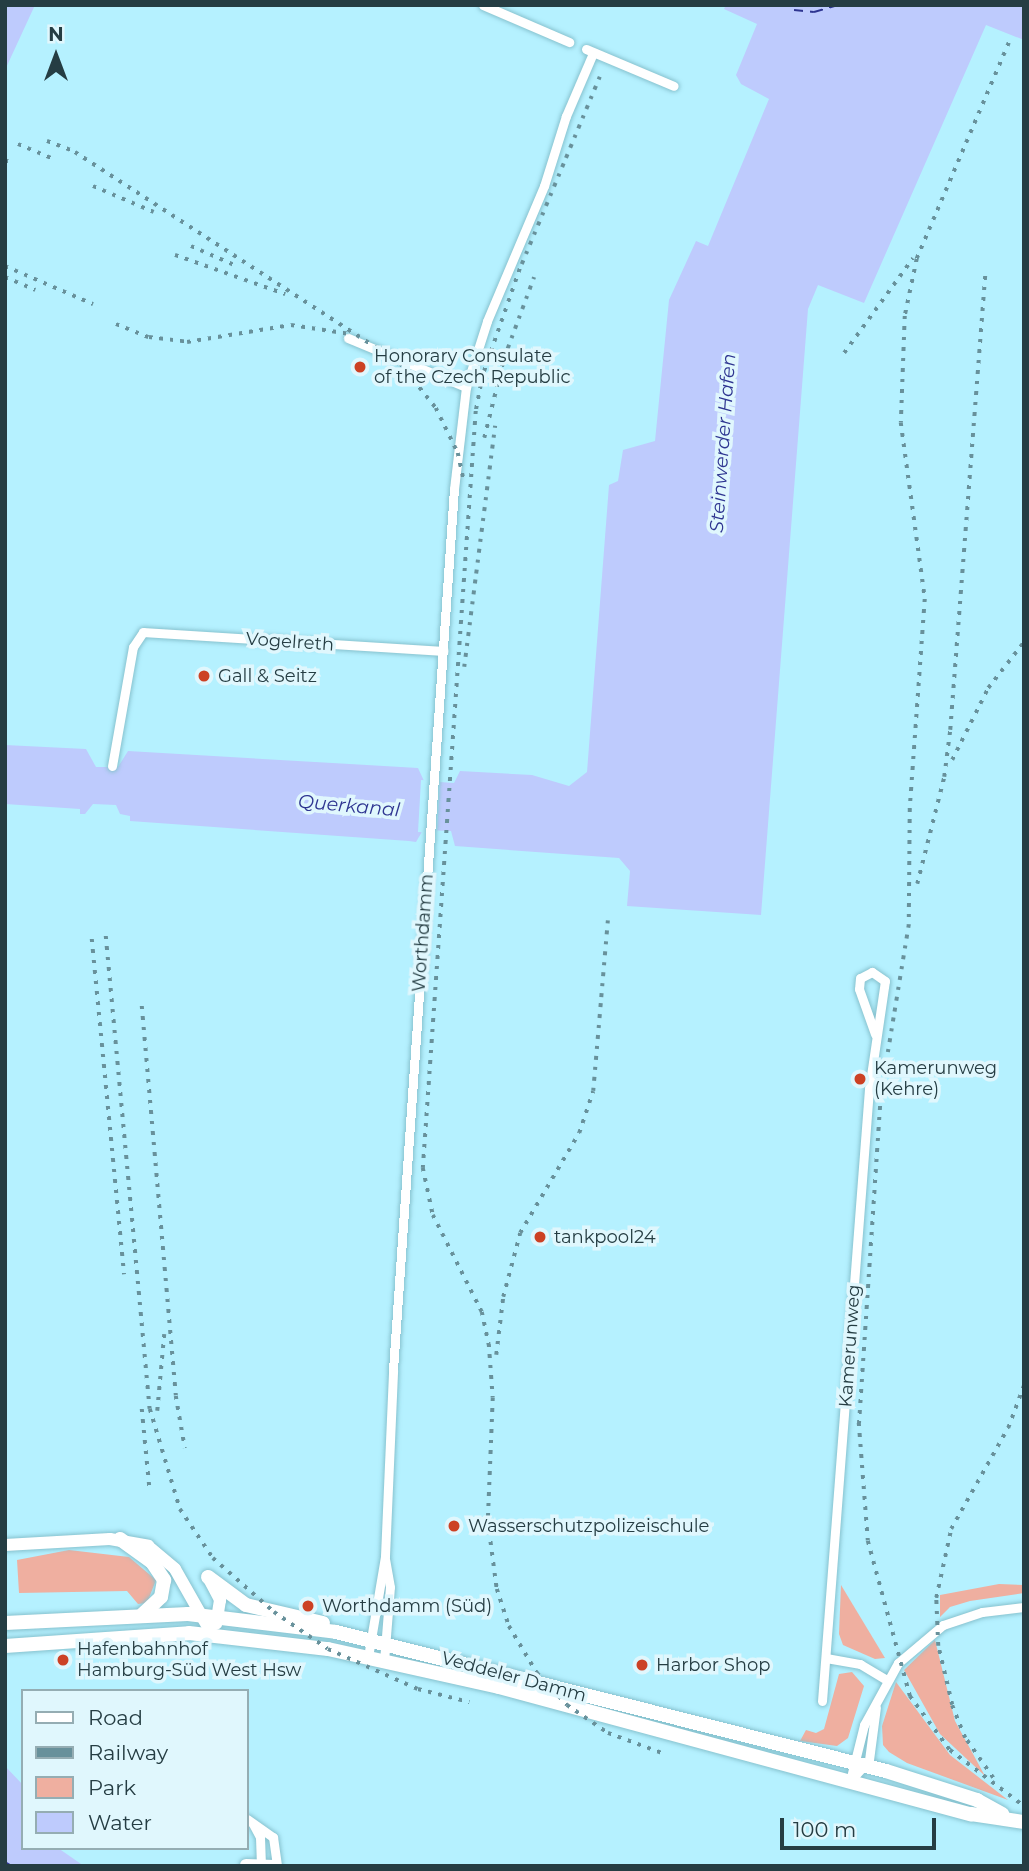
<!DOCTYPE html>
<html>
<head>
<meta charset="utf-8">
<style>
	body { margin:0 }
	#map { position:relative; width:1029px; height:1871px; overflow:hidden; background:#b5f1ff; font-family:Montserrat,sans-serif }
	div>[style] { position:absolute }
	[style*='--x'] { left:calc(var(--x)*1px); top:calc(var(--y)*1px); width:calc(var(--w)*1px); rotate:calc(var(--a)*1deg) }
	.green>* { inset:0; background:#efafa0 }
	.water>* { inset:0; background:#becbfd }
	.pier>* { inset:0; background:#b5f1ff }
	.ferry>* { height:2px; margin-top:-1px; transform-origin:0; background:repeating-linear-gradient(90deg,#2e3591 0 9px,transparent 0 16px) }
	.roads { filter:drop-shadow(0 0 2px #87c2cf) drop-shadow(0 0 2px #87c2cf) }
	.street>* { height:9px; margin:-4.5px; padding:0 4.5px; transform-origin:4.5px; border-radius:4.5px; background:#fff }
	.secondary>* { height:12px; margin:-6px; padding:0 6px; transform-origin:6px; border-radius:6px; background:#fff }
	.primary>* { height:14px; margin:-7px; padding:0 7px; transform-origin:7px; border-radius:7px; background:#fff }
	.rail>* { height:3.5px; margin-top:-1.75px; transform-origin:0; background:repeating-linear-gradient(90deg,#68919b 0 3.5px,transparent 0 10.5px) }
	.dots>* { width:19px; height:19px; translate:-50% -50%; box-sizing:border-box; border:4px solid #e0f7fd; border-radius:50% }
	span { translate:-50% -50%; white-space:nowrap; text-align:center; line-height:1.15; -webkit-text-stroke:7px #e0f7fd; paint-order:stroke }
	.poi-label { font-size:18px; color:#253d43 }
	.left { translate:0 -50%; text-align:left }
	.street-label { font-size:18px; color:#253d43 }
	.water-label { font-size:19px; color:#2e3591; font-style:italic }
	.frame { position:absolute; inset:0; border:7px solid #253d43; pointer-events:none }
	.legend { position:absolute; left:21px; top:1689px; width:228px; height:161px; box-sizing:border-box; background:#e0f7fd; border:2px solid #95adb3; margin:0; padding:9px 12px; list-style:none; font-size:21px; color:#253d43 }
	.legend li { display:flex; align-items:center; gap:14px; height:35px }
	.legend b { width:35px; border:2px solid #95adb3 }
	.north { position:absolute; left:21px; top:21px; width:70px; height:70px; -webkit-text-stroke:5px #e0f7fd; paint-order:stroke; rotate:0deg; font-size:19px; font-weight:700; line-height:28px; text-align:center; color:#253d43 }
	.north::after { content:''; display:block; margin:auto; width:24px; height:32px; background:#253d43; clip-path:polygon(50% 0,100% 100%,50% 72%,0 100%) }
	.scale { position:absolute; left:780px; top:1818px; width:156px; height:32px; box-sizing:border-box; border:4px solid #253d43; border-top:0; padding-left:9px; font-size:21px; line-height:24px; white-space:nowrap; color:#253d43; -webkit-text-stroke:5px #e0f7fd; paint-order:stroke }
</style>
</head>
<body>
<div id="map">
	<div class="green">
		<i style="clip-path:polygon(69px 1550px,129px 1557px,156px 1580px,147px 1603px,138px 1604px,127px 1591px,19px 1593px,17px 1560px)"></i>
		<i style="clip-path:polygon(999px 1584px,1024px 1585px,1024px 1593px,970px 1601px,950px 1607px,940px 1617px,940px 1595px)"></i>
		<i style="clip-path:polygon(841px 1585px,885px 1658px,875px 1659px,843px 1645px,839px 1634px)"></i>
		<i style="clip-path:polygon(935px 1640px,955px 1721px,985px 1776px,940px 1734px,904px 1670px)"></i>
		<i style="clip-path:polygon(852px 1672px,864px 1686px,848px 1738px,837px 1746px,800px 1741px,806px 1730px,816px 1733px,824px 1729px,839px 1674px)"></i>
		<i style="clip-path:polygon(896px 1682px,950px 1755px,1008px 1800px,907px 1763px,889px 1752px,883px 1745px,882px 1726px)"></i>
	</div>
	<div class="water">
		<i style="clip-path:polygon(5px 5px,35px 5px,5px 70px)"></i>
		<i style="clip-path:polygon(726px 5px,1024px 5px,1024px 40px,986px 25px,864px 303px,818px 285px,808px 309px,761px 915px,627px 906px,630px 871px,619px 858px,455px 846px,451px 831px,423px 830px,416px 842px,409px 841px,130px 821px,130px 816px,120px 814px,116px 805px,93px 804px,85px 814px,80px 814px,80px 809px,5px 804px,5px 745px,86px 749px,96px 767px,118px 767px,128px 751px,418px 768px,424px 781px,454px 783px,460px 771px,532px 775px,569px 786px,587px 772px,609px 485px,618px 481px,623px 450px,655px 441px,669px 300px,696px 241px,708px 246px,769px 99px,741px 84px,736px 75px,757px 24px,724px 9px)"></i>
		<i style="clip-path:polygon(5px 1766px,23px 1785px,23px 1848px,95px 1848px,147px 1866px,5px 1866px)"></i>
	</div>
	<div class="pier">
		<i style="clip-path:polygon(421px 780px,440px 781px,437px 833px,418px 832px)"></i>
		<i style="clip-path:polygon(58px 1848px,99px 1848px,151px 1866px,84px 1866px)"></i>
	</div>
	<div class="ferry">
		<i style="--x:794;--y:10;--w:20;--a:6"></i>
		<i style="--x:814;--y:12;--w:25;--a:-16"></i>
		<i style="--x:5;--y:1862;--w:8;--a:30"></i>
	</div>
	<div class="roads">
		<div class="street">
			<i style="--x:483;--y:5;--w:94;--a:23.3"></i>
			<i style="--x:586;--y:49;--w:95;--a:22.8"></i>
			<i style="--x:348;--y:338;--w:128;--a:22.6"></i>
			<i style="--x:112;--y:766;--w:121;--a:-80"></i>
			<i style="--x:133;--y:647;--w:18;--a:-56"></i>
			<i style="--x:143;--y:632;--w:301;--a:3.6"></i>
			<i style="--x:368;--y:1657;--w:102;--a:-80.4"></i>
			<i style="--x:385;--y:1556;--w:186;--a:-87.5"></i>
			<i style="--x:393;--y:1370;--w:883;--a:-86.04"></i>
			<i style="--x:454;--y:489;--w:103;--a:-83.3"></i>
			<i style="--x:466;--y:387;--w:69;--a:-72.3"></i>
			<i style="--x:487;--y:321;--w:147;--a:-67.1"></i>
			<i style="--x:544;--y:186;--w:73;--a:-72.6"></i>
			<i style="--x:566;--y:116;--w:69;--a:-66.8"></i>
			<i style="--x:826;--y:1658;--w:35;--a:10"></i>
			<i style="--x:860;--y:1664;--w:29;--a:31"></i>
			<i style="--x:384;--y:1661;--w:74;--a:-85.4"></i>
			<i style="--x:390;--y:1587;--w:28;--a:-100"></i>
			<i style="--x:822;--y:1701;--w:614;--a:-85.61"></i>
			<i style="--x:869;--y:1089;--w:109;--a:-81.6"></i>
			<i style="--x:885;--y:981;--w:16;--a:-145"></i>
			<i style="--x:872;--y:972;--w:13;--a:153"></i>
			<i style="--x:860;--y:978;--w:11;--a:95"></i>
			<i style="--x:859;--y:989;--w:48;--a:70.4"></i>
			<i style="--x:850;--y:1781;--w:58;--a:-76"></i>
			<i style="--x:864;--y:1725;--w:71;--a:-61.3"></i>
			<i style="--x:898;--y:1663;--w:59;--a:-40.2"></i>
			<i style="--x:943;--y:1625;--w:41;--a:-18.4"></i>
			<i style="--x:982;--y:1612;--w:42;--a:-6.8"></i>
			<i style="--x:850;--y:1781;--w:28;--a:-48"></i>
			<i style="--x:869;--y:1760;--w:53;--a:-82.5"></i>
			<i style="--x:247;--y:1819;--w:32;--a:35"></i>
			<i style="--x:273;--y:1837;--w:29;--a:82"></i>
			<i style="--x:253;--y:1824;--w:15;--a:62"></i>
			<i style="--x:260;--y:1837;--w:28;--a:88"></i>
		</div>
		<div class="secondary">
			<i style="--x:5;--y:1545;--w:105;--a:-3.3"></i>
			<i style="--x:110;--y:1539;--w:39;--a:10"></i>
			<i style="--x:148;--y:1546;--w:35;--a:40"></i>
			<i style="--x:175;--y:1569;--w:75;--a:60.4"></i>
			<i style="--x:209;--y:1579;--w:24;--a:62"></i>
			<i style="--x:220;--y:1600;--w:24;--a:99"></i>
			<i style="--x:246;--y:1865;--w:28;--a:2"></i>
		</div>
		<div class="primary">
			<i style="--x:120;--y:1539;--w:39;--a:36"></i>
			<i style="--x:152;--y:1562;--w:22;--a:56"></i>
			<i style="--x:164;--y:1580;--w:17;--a:100"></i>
			<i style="--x:161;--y:1597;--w:25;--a:137"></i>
			<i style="--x:208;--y:1577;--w:47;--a:36.4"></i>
			<i style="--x:246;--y:1605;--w:79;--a:13.2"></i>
			<i style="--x:5;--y:1623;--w:183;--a:-2.8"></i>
			<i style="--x:188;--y:1614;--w:149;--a:6.9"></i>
			<i style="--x:336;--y:1632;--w:567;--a:14.18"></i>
			<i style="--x:886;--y:1771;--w:96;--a:17.7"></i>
			<i style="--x:977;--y:1800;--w:29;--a:29"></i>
			<i style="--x:5;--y:1646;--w:184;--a:-4"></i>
			<i style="--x:189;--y:1633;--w:140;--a:6.6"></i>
			<i style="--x:328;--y:1649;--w:175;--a:12.5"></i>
			<i style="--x:499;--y:1687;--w:489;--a:15.1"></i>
			<i style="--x:971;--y:1814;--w:54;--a:8.6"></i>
		</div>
	</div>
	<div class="rail">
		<i style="--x:1009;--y:43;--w:235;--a:113.1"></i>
		<i style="--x:917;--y:259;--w:58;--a:101.9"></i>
		<i style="--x:905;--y:316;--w:107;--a:92.1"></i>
		<i style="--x:901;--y:423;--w:178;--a:82.2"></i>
		<i style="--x:925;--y:599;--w:211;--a:94.1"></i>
		<i style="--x:910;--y:809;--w:116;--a:90.5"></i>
		<i style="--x:909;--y:925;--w:173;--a:99.3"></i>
		<i style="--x:881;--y:1096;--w:328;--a:93.8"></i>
		<i style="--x:859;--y:1423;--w:118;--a:85.6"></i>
		<i style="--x:868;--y:1541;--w:161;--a:74.8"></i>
		<i style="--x:910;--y:1696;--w:67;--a:53.5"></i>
		<i style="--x:950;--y:1750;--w:93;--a:37.1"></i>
		<i style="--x:600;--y:77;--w:208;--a:112.6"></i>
		<i style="--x:520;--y:269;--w:112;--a:109.2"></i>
		<i style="--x:483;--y:375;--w:37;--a:101"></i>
		<i style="--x:476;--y:411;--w:759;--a:94"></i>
		<i style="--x:423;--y:1168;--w:48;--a:78"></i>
		<i style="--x:433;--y:1215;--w:109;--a:63.2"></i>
		<i style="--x:482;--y:1312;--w:33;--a:78"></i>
		<i style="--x:489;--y:1344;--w:54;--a:85.8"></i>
		<i style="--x:493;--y:1398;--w:123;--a:92.3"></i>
		<i style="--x:488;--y:1521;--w:69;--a:82.5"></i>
		<i style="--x:497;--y:1589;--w:39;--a:72"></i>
		<i style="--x:509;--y:1626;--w:55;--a:59.2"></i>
		<i style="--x:537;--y:1673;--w:44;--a:46.8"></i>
		<i style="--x:567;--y:1705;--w:50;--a:34.3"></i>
		<i style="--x:608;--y:1733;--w:58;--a:20.3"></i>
		<i style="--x:47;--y:141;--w:30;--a:21"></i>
		<i style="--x:75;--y:152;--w:387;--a:33"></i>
		<i style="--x:400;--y:363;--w:58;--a:51.3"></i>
		<i style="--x:436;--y:408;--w:50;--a:63.9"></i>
		<i style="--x:458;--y:453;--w:30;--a:78"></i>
		<i style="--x:18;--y:144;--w:41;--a:22.8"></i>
		<i style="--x:5;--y:160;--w:10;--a:24"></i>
		<i style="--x:93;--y:186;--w:66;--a:23.1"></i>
		<i style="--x:191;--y:246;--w:52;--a:23.6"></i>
		<i style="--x:175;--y:255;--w:117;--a:19.5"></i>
		<i style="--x:5;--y:266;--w:96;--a:23.4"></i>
		<i style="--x:5;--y:277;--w:33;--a:23"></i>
		<i style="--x:116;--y:324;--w:35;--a:22"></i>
		<i style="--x:149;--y:337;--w:38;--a:7"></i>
		<i style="--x:187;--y:342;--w:105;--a:-9.3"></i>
		<i style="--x:291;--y:325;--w:60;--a:8.7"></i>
		<i style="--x:844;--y:353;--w:117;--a:-54"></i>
		<i style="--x:484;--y:438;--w:82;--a:-76"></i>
		<i style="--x:504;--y:358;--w:86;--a:-69.7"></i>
		<i style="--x:464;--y:667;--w:243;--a:-82.7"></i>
		<i style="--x:952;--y:760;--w:80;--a:-63.4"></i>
		<i style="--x:988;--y:688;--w:58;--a:-52"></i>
		<i style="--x:917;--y:884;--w:110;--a:-75.8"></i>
		<i style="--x:944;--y:777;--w:47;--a:-82.7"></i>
		<i style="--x:950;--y:730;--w:458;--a:-85.6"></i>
		<i style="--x:106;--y:936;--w:475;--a:84.7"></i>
		<i style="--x:150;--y:1409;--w:104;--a:73.3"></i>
		<i style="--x:180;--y:1509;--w:59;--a:56"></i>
		<i style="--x:213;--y:1558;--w:81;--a:41.5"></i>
		<i style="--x:274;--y:1612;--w:65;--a:34.4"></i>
		<i style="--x:328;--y:1649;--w:98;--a:24"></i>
		<i style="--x:418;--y:1689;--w:53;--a:14.3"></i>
		<i style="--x:92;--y:939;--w:337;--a:84.5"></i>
		<i style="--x:142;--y:1006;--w:391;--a:85"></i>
		<i style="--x:176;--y:1396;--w:53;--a:80.2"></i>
		<i style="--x:496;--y:1355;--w:58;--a:-83.1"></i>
		<i style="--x:503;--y:1297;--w:66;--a:-75.1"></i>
		<i style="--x:520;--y:1233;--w:116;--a:-59.5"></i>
		<i style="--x:579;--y:1133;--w:44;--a:-71.6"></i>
		<i style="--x:593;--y:1091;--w:177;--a:-85.1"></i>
		<i style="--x:142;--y:1409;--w:83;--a:84.5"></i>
		<i style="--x:157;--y:1411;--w:77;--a:-84.8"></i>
		<i style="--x:993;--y:1778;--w:49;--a:-125"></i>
		<i style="--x:965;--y:1738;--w:35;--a:-112"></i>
		<i style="--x:952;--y:1705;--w:61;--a:-103.3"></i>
		<i style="--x:938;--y:1646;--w:48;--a:-92.4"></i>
		<i style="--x:936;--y:1598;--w:71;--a:-77.7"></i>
		<i style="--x:951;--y:1529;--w:116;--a:-60.6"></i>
		<i style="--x:1008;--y:1428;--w:46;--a:-69.6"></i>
	</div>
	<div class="dots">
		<i style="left:360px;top:367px;background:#cc4124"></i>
		<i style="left:204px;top:676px;background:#cc4124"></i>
		<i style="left:860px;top:1079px;background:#cc4124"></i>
		<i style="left:540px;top:1237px;background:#cc4124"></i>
		<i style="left:454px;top:1526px;background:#cc4124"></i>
		<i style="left:308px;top:1606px;background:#cc4124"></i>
		<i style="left:63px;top:1660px;background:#cc4124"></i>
		<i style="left:642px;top:1665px;background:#cc4124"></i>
	</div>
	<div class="poi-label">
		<span class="left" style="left:374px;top:367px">Honorary Consulate<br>of the Czech Republic</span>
		<span class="left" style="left:218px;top:676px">Gall &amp; Seitz</span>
		<span class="left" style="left:874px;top:1079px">Kamerunweg<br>(Kehre)</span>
		<span class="left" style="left:554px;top:1237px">tankpool24</span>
		<span class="left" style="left:468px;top:1526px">Wasserschutzpolizeischule</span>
		<span class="left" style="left:322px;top:1606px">Worthdamm (Süd)</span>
		<span class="left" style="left:77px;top:1660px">Hafenbahnhof<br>Hamburg-Süd West Hsw</span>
		<span class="left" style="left:656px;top:1665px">Harbor Shop</span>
	</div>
	<div class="street-label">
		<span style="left:290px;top:642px;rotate:4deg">Vogelreth</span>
		<span style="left:423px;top:933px;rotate:-86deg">Worthdamm</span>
		<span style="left:850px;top:1346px;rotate:-86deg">Kamerunweg</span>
		<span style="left:514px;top:1677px;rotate:15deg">Veddeler Damm</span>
	</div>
	<div class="water-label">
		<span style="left:723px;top:443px;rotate:-86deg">Steinwerder Hafen</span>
		<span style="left:349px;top:806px;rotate:5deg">Querkanal</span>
	</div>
	<div class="frame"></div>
	<ul class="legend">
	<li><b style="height:9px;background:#fff"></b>Road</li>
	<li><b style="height:9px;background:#68919b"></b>Railway</li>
	<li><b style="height:19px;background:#efafa0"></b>Park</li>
	<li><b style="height:19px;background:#becbfd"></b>Water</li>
	</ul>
	<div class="north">N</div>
	<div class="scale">100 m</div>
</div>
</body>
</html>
